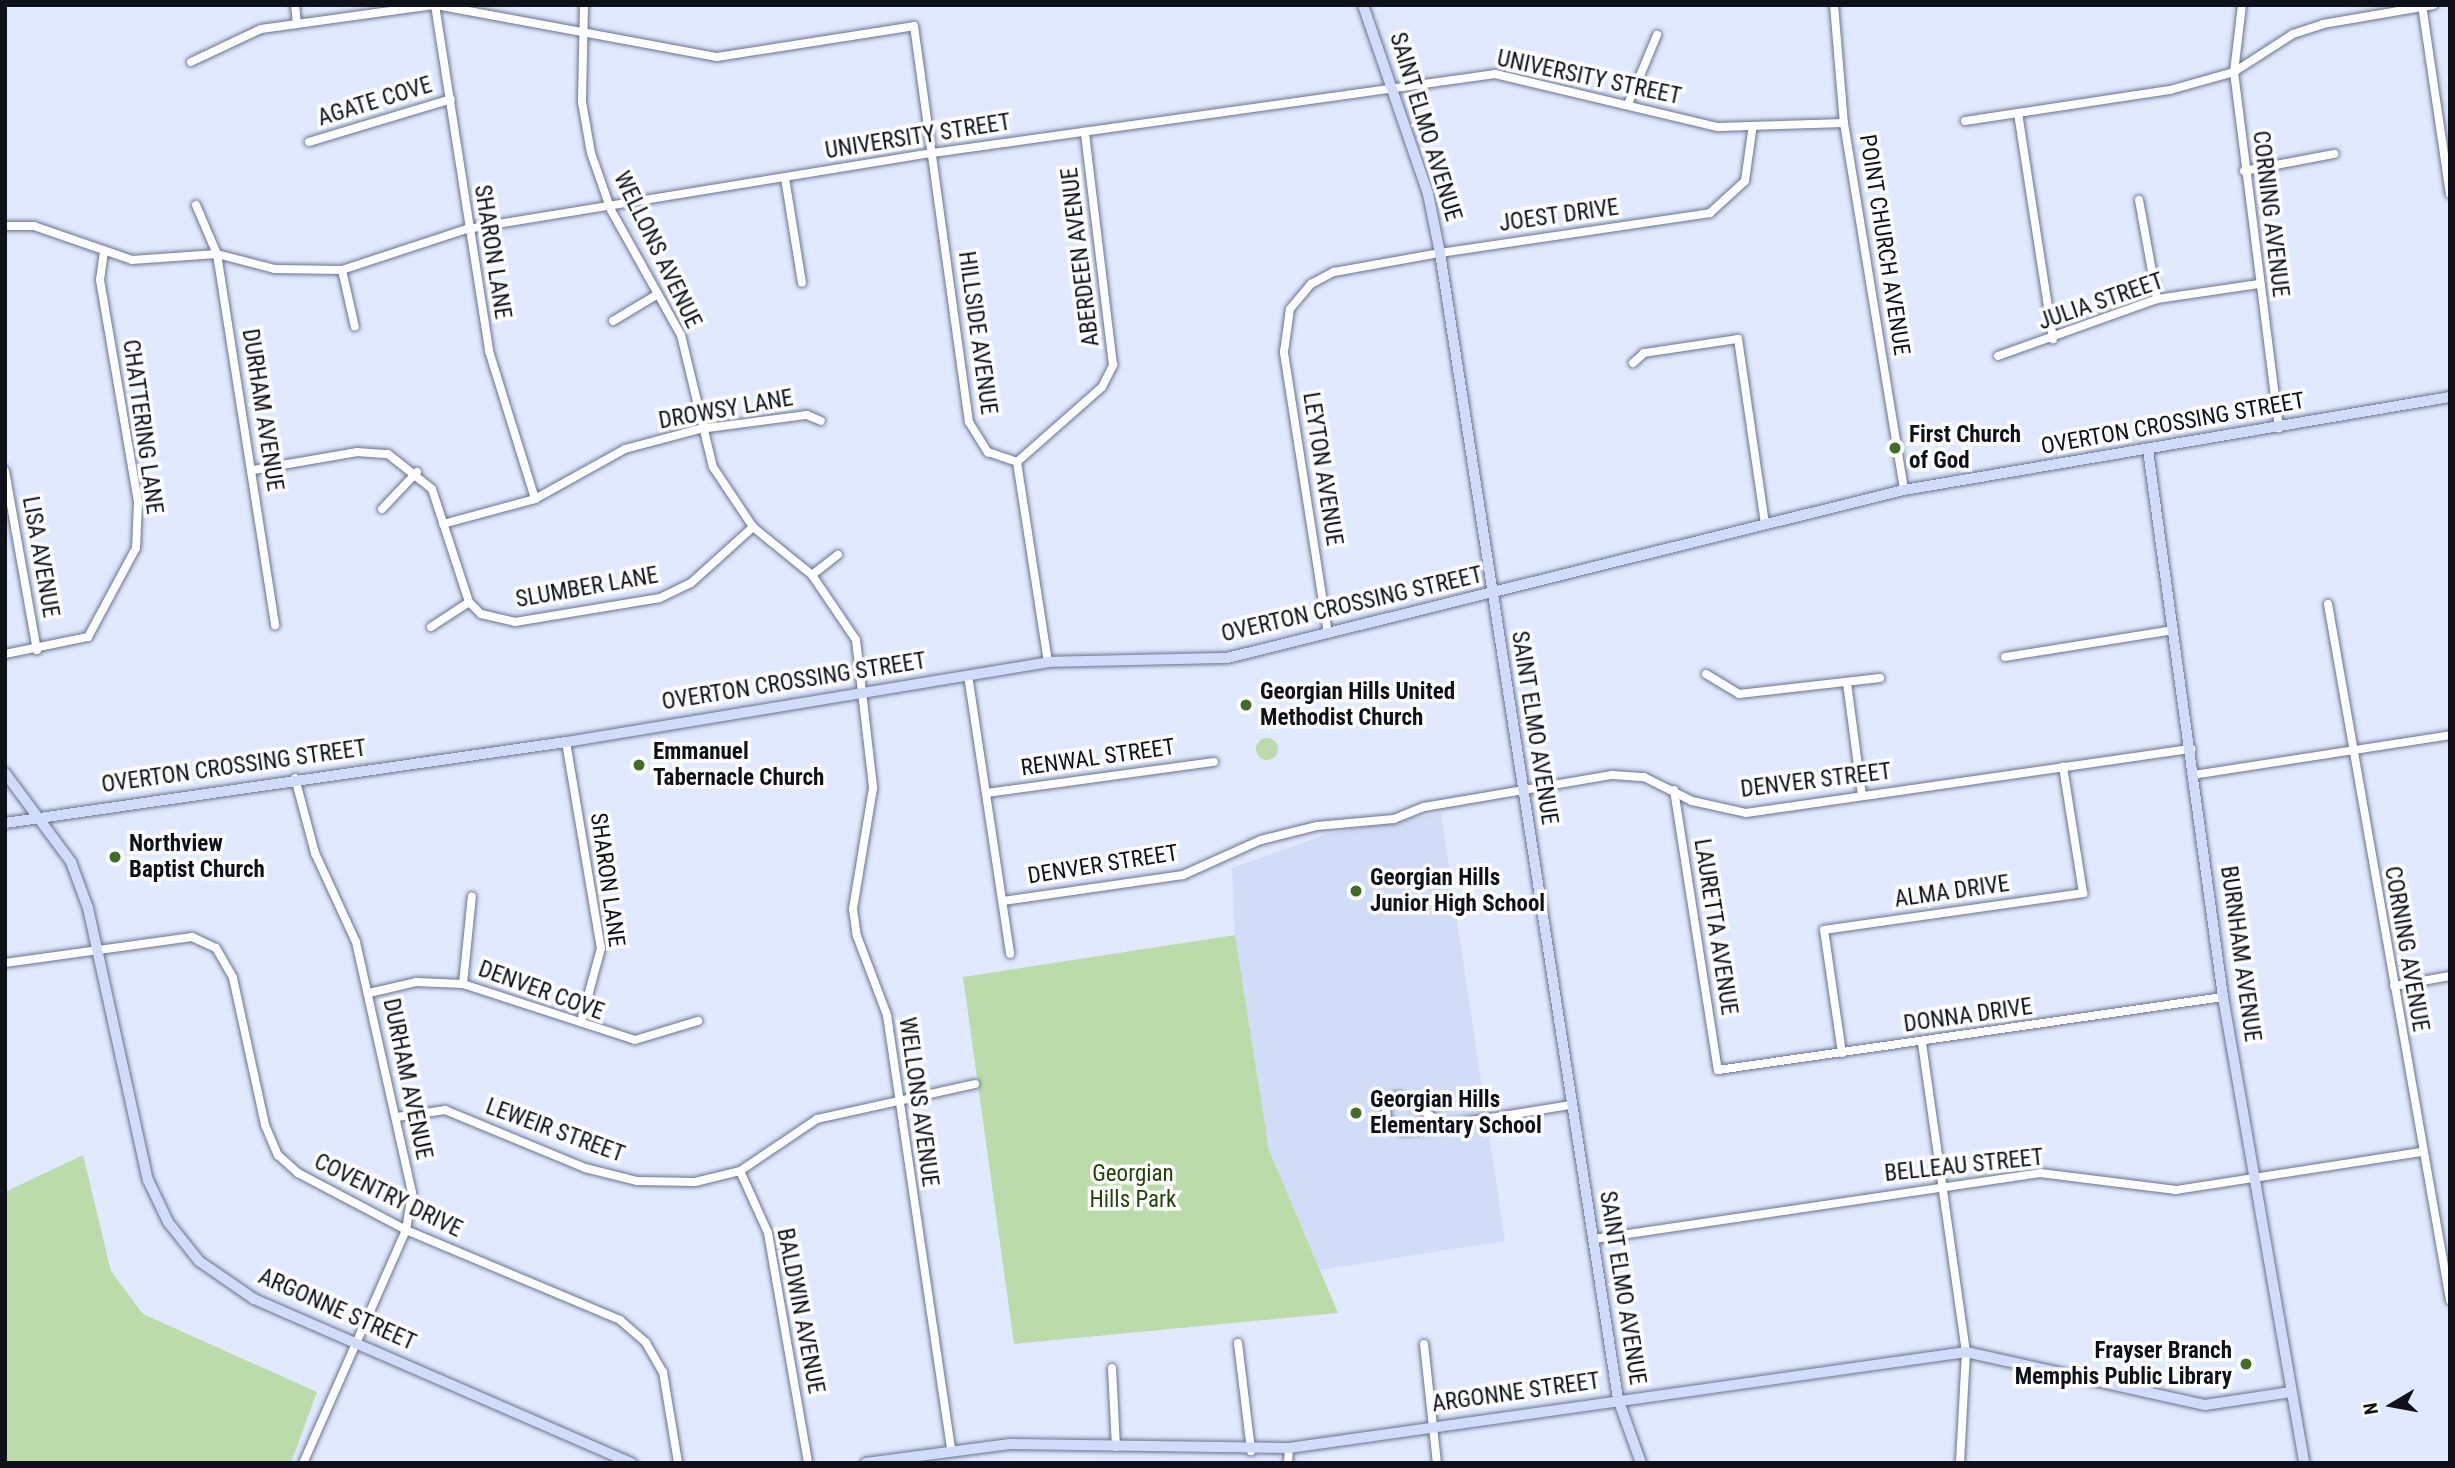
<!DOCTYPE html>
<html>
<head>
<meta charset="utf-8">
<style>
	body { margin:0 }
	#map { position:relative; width:2455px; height:1468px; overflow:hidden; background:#e0e9ff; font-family:"Roboto Condensed",sans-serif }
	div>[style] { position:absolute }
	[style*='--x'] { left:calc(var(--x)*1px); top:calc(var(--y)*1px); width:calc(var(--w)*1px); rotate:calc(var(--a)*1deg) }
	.built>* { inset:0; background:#d1dcf7 }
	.green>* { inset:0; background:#bbdcaa }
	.round { border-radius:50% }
	.roads { filter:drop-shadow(0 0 2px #6a738b) drop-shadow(0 0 2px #6a738b) }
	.street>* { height:8px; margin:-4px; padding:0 4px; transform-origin:4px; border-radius:4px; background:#fff }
	.secondary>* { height:10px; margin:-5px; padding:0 5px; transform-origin:5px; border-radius:5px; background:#d1dbfa }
	.dots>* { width:19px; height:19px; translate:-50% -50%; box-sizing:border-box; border:4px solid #fff; border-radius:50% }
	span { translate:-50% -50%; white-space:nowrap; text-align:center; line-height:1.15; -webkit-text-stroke:7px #fff; paint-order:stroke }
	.street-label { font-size:23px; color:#0e111a }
	.poi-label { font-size:23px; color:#0e111a; font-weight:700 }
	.left { translate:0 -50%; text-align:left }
	.right { translate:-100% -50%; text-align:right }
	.park-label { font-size:23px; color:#224308 }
	.frame { position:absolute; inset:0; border:7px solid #0e111a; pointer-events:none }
	.north { position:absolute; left:2357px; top:1370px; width:70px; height:70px; -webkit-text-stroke:5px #fff; paint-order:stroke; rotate:260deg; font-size:19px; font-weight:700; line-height:28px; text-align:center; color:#0e111a }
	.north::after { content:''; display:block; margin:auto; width:24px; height:32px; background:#0e111a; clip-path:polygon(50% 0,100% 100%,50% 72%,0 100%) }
</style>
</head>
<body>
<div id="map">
	<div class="built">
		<i style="clip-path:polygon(1441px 813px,1505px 1241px,1320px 1270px,1269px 1150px,1235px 935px,1232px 868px,1327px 834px)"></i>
	</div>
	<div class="green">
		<i class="round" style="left:1256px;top:738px;width:22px;height:22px"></i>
		<i style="clip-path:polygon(1235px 935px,1269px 1150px,1338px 1313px,1014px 1344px,963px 977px)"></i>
		<i style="clip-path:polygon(83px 1155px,111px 1271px,143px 1314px,317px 1392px,291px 1463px,5px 1463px,5px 1192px)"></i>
	</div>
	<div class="roads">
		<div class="street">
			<i style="--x:295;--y:5;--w:19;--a:84"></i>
			<i style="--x:435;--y:5;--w:350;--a:81.1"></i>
			<i style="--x:489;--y:351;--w:155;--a:72.7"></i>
			<i style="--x:436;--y:5;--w:286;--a:10.5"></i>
			<i style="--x:717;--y:57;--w:199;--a:-8.9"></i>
			<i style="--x:914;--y:26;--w:400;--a:82.1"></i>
			<i style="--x:969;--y:422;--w:36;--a:58"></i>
			<i style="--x:988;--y:452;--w:31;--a:19"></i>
			<i style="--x:1017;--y:462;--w:202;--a:81.2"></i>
			<i style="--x:584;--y:5;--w:97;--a:91.2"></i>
			<i style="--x:582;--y:102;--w:52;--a:80"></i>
			<i style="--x:591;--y:153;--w:60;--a:70.7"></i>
			<i style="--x:611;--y:210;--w:143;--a:60.8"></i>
			<i style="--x:681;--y:335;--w:136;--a:76.4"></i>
			<i style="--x:713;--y:467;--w:72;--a:56.3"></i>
			<i style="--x:753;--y:527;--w:76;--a:39.1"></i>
			<i style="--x:812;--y:575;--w:78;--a:55.9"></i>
			<i style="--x:856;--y:640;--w:149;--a:83.4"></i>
			<i style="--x:873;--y:788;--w:123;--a:99.4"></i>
			<i style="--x:853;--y:909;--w:27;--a:82"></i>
			<i style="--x:857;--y:936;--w:85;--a:69.2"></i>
			<i style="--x:887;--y:1015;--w:440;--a:81.6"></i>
			<i style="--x:1834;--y:5;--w:118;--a:85.2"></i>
			<i style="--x:1844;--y:123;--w:372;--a:80.7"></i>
			<i style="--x:2242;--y:5;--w:67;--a:96.8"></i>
			<i style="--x:2234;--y:72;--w:359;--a:82.8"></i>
			<i style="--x:2422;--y:5;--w:191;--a:81.6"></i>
			<i style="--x:191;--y:62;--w:77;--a:-25.2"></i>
			<i style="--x:261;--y:29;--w:176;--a:-7.9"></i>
			<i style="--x:1629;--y:102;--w:73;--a:-67.3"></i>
			<i style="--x:2018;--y:113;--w:229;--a:81.2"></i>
			<i style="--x:1965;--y:121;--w:207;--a:-8.6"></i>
			<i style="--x:2170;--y:90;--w:66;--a:-15.7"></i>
			<i style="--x:2234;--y:72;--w:70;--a:-32.8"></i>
			<i style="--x:2293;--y:34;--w:32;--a:-18"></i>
			<i style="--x:2323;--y:24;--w:112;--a:-9.8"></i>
			<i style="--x:309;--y:142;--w:148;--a:-16.8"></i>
			<i style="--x:2244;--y:171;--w:92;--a:-10.7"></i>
			<i style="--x:785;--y:178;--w:106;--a:80.8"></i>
			<i style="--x:2139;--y:200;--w:101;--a:79.7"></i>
			<i style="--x:196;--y:205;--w:53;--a:66.8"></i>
			<i style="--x:217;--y:254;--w:376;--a:81.1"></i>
			<i style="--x:5;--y:226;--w:29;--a:0"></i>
			<i style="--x:34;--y:226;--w:104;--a:19.1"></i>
			<i style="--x:132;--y:260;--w:85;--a:-4"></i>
			<i style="--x:217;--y:254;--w:60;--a:14.5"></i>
			<i style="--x:275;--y:269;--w:67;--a:0.9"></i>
			<i style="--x:342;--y:270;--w:132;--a:-18.2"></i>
			<i style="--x:467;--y:229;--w:472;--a:-9.3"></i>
			<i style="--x:933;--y:153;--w:568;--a:-8"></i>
			<i style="--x:1495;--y:74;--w:229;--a:13.4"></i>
			<i style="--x:1718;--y:127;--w:126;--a:-1.8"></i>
			<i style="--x:342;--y:270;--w:58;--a:77.2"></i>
			<i style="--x:613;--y:321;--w:52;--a:-31"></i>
			<i style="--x:1998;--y:356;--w:169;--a:-19.7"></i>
			<i style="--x:2157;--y:299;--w:103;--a:-8.4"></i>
			<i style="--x:1633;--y:363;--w:15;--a:-42"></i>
			<i style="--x:1644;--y:353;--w:95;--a:-8.5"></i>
			<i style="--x:1738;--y:339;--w:188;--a:81.7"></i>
			<i style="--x:1017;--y:462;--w:113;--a:-41.4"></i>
			<i style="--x:1102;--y:387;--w:25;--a:-63"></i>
			<i style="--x:1113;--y:365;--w:235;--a:-96.9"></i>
			<i style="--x:253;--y:470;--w:106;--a:-9.8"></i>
			<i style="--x:357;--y:452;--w:31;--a:4"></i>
			<i style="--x:388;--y:454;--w:56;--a:38.5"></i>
			<i style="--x:432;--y:489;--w:119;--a:71.9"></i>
			<i style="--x:469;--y:602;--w:17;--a:45"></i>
			<i style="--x:481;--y:614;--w:35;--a:13"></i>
			<i style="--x:515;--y:622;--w:147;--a:-9.4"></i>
			<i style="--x:660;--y:598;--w:34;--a:-26"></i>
			<i style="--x:691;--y:583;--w:84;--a:-42.1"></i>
			<i style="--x:5;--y:471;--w:182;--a:79.9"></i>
			<i style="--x:382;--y:509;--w:51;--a:-46.6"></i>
			<i style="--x:443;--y:524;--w:95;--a:-15.2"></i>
			<i style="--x:535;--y:499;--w:103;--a:-29.1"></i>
			<i style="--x:625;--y:449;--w:78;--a:-14.9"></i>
			<i style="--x:700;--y:429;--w:108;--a:-7.5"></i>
			<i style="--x:807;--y:415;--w:15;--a:23"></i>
			<i style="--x:812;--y:575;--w:33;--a:-38"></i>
			<i style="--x:2328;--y:604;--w:707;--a:80.06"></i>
			<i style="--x:431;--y:627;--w:45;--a:-33.3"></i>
			<i style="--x:1328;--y:634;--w:285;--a:-98.9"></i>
			<i style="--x:1284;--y:352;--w:43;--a:-82.1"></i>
			<i style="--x:1290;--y:309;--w:33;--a:-50"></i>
			<i style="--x:1311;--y:284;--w:26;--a:-28"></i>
			<i style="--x:1334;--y:272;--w:108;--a:-10.2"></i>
			<i style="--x:1440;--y:253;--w:273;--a:-8.4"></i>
			<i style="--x:1710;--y:213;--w:47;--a:-42.4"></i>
			<i style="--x:1745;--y:181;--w:50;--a:-82"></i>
			<i style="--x:5;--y:654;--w:85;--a:-11.6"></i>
			<i style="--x:88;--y:637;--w:101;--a:-61.7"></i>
			<i style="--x:136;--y:548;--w:46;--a:-87.5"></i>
			<i style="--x:138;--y:502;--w:225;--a:-99.7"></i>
			<i style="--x:100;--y:280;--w:28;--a:-82"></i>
			<i style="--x:2005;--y:657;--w:170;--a:-9.1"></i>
			<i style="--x:1706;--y:674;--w:39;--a:31"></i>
			<i style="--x:1739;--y:694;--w:142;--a:-6.5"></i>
			<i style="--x:968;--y:675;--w:282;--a:81.4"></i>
			<i style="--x:1847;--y:683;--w:114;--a:82.4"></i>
			<i style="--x:566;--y:742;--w:209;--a:80.4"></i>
			<i style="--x:601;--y:948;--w:77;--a:105.1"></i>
			<i style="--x:2193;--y:775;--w:260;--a:-8.8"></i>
			<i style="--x:295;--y:778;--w:78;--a:75.1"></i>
			<i style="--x:315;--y:853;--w:98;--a:65.3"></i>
			<i style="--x:356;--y:942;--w:257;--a:77.4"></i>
			<i style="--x:412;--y:1193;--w:37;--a:99"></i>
			<i style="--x:406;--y:1230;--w:255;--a:113.8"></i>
			<i style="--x:1674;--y:790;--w:283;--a:81.1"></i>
			<i style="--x:1718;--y:1070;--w:510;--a:-8.23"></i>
			<i style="--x:987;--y:793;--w:229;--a:-7.8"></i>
			<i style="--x:1003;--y:901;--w:182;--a:-8.2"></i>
			<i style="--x:1183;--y:875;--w:85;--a:-24.2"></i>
			<i style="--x:1261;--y:840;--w:58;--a:-14"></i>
			<i style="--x:1317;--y:826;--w:77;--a:-5.2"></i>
			<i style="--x:1394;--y:819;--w:32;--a:-22"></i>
			<i style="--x:1424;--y:807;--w:191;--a:-9.7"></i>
			<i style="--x:1612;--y:775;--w:32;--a:4"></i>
			<i style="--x:1644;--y:777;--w:54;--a:26.6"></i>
			<i style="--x:1692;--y:801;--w:55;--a:12.5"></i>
			<i style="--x:1746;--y:813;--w:450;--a:-8.2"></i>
			<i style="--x:5;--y:963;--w:189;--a:-7.9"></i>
			<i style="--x:192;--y:937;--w:26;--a:25"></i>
			<i style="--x:216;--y:948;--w:34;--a:60"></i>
			<i style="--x:233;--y:978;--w:150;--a:77.7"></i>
			<i style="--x:265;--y:1125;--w:33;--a:67"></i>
			<i style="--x:278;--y:1155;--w:27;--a:42"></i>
			<i style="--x:298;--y:1173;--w:122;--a:27.8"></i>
			<i style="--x:406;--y:1230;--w:232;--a:22.8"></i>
			<i style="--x:620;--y:1320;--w:35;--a:41"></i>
			<i style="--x:646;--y:1343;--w:34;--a:60"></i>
			<i style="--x:663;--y:1372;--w:92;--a:80.6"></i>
			<i style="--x:463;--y:984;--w:88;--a:-84.2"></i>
			<i style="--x:2394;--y:986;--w:57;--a:-10.1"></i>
			<i style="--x:369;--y:993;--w:48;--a:-13.2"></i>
			<i style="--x:416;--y:982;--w:47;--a:2.4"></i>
			<i style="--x:463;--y:984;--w:181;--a:18"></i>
			<i style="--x:635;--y:1040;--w:66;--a:-16.8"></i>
			<i style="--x:1922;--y:1043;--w:312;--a:81.9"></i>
			<i style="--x:1966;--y:1352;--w:111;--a:93.1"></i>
			<i style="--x:1842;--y:1053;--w:124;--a:-98.3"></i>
			<i style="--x:1824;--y:930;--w:262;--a:-8.1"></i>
			<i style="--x:2083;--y:893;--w:128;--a:-99"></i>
			<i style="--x:397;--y:1117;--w:49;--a:-8.3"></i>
			<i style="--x:445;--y:1110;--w:152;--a:22.5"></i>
			<i style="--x:585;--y:1168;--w:54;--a:14"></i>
			<i style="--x:637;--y:1181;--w:58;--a:1"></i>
			<i style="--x:695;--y:1182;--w:46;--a:-13.7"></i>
			<i style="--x:740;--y:1171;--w:93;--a:-34"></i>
			<i style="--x:817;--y:1119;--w:162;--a:-12.5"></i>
			<i style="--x:1445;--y:1125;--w:54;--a:-147.2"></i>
			<i style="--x:1400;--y:1096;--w:16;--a:165"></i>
			<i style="--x:1385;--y:1100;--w:20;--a:84"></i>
			<i style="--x:1387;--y:1120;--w:19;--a:35"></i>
			<i style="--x:1403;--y:1131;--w:13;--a:-4"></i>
			<i style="--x:1416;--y:1130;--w:157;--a:-9.2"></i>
			<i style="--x:740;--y:1171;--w:68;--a:65.7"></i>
			<i style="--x:768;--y:1233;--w:233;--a:80.1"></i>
			<i style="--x:1594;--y:1239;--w:451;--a:-8.4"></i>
			<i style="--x:2040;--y:1173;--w:137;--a:7.1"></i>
			<i style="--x:2176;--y:1190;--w:249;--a:-8.8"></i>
			<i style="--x:1238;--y:1343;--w:109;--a:83.1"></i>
			<i style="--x:1424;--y:1344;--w:120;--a:83.8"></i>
			<i style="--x:1112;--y:1368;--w:79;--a:87.1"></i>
			<i style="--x:1288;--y:1463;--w:15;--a:-86"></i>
		</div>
		<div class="secondary">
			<i style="--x:1363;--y:5;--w:200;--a:71"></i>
			<i style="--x:1428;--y:194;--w:60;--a:78.5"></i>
			<i style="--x:1440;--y:253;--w:1160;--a:81.17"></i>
			<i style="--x:1618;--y:1399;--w:68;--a:70.2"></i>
			<i style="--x:2148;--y:450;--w:552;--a:82.19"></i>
			<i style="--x:2223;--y:997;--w:473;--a:80.1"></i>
			<i style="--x:5;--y:773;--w:111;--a:53.4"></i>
			<i style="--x:71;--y:862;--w:49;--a:69.7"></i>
			<i style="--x:88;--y:908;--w:279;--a:77.6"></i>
			<i style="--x:148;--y:1180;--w:47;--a:64.5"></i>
			<i style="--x:168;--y:1222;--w:50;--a:51.5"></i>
			<i style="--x:199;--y:1261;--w:67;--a:34.6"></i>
			<i style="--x:254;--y:1299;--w:412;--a:23.5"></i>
			<i style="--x:5;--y:823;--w:567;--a:-8.22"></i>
			<i style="--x:566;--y:742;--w:489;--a:-9.4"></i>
			<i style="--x:1048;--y:662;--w:179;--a:-1.3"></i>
			<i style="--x:1227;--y:658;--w:698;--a:-13.94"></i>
			<i style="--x:1904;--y:490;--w:554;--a:-9.67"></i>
			<i style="--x:866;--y:1463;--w:145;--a:-7.5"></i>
			<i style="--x:1010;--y:1444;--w:279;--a:0.8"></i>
			<i style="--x:1289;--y:1448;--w:684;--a:-8.07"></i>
			<i style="--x:1966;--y:1352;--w:245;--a:12.5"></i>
			<i style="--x:2205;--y:1405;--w:87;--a:-8.6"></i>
		</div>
	</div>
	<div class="dots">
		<i style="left:1895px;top:448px;background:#436c28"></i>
		<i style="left:1246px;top:705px;background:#436c28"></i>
		<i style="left:639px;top:765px;background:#436c28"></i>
		<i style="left:115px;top:857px;background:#436c28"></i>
		<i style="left:1356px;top:891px;background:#436c28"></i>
		<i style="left:1356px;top:1113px;background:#436c28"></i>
		<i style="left:2246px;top:1364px;background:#436c28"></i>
	</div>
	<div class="street-label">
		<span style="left:1589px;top:78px;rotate:12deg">UNIVERSITY STREET</span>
		<span style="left:375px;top:102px;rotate:-17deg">AGATE COVE</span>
		<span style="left:1425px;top:127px;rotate:73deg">SAINT ELMO AVENUE</span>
		<span style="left:918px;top:137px;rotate:-9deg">UNIVERSITY STREET</span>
		<span style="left:2270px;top:214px;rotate:83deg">CORNING AVENUE</span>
		<span style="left:1559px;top:216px;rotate:-8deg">JOEST DRIVE</span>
		<span style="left:1884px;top:245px;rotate:81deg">POINT CHURCH AVENUE</span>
		<span style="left:657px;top:250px;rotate:64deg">WELLONS AVENUE</span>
		<span style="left:492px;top:252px;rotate:81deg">SHARON LANE</span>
		<span style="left:1081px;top:257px;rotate:-97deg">ABERDEEN AVENUE</span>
		<span style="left:2101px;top:302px;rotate:-19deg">JULIA STREET</span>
		<span style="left:977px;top:333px;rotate:82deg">HILLSIDE AVENUE</span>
		<span style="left:262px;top:410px;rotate:81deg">DURHAM AVENUE</span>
		<span style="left:726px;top:410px;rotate:-10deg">DROWSY LANE</span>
		<span style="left:2173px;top:424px;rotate:-10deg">OVERTON CROSSING STREET</span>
		<span style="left:142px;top:427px;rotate:82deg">CHATTERING LANE</span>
		<span style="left:1322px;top:469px;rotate:81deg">LEYTON AVENUE</span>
		<span style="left:40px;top:557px;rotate:80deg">LISA AVENUE</span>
		<span style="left:587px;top:588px;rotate:-10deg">SLUMBER LANE</span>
		<span style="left:1352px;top:605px;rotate:-13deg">OVERTON CROSSING STREET</span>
		<span style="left:794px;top:682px;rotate:-9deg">OVERTON CROSSING STREET</span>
		<span style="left:1534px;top:728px;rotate:81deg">SAINT ELMO AVENUE</span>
		<span style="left:1098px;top:758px;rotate:-8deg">RENWAL STREET</span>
		<span style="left:234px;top:767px;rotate:-8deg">OVERTON CROSSING STREET</span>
		<span style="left:1816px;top:781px;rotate:-7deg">DENVER STREET</span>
		<span style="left:1103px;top:865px;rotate:-9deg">DENVER STREET</span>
		<span style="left:607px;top:880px;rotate:82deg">SHARON LANE</span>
		<span style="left:1952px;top:892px;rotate:-8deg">ALMA DRIVE</span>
		<span style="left:1715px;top:927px;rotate:81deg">LAURETTA AVENUE</span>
		<span style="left:2406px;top:949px;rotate:80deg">CORNING AVENUE</span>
		<span style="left:2240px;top:954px;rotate:82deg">BURNHAM AVENUE</span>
		<span style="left:541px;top:991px;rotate:20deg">DENVER COVE</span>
		<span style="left:1968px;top:1016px;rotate:-8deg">DONNA DRIVE</span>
		<span style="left:407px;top:1079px;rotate:78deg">DURHAM AVENUE</span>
		<span style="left:918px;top:1102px;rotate:82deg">WELLONS AVENUE</span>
		<span style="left:555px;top:1131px;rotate:20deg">LEWEIR STREET</span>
		<span style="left:1964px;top:1166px;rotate:-6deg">BELLEAU STREET</span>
		<span style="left:388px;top:1196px;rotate:26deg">COVENTRY DRIVE</span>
		<span style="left:1622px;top:1288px;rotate:81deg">SAINT ELMO AVENUE</span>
		<span style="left:337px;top:1310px;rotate:24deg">ARGONNE STREET</span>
		<span style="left:800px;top:1311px;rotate:79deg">BALDWIN AVENUE</span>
		<span style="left:1516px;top:1393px;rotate:-8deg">ARGONNE STREET</span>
	</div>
	<div class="poi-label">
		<span class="left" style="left:1909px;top:448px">First Church<br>of God</span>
		<span class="left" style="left:1260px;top:705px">Georgian Hills United<br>Methodist Church</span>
		<span class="left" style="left:653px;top:765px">Emmanuel<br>Tabernacle Church</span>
		<span class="left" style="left:129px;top:857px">Northview<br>Baptist Church</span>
		<span class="left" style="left:1370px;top:891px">Georgian Hills<br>Junior High School</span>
		<span class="left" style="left:1370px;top:1113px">Georgian Hills<br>Elementary School</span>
		<span class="right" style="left:2232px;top:1364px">Frayser Branch<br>Memphis Public Library</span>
	</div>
	<div class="park-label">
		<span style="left:1133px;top:1187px">Georgian<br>Hills Park</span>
	</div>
	<div class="frame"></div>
	<div class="north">N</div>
</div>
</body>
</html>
